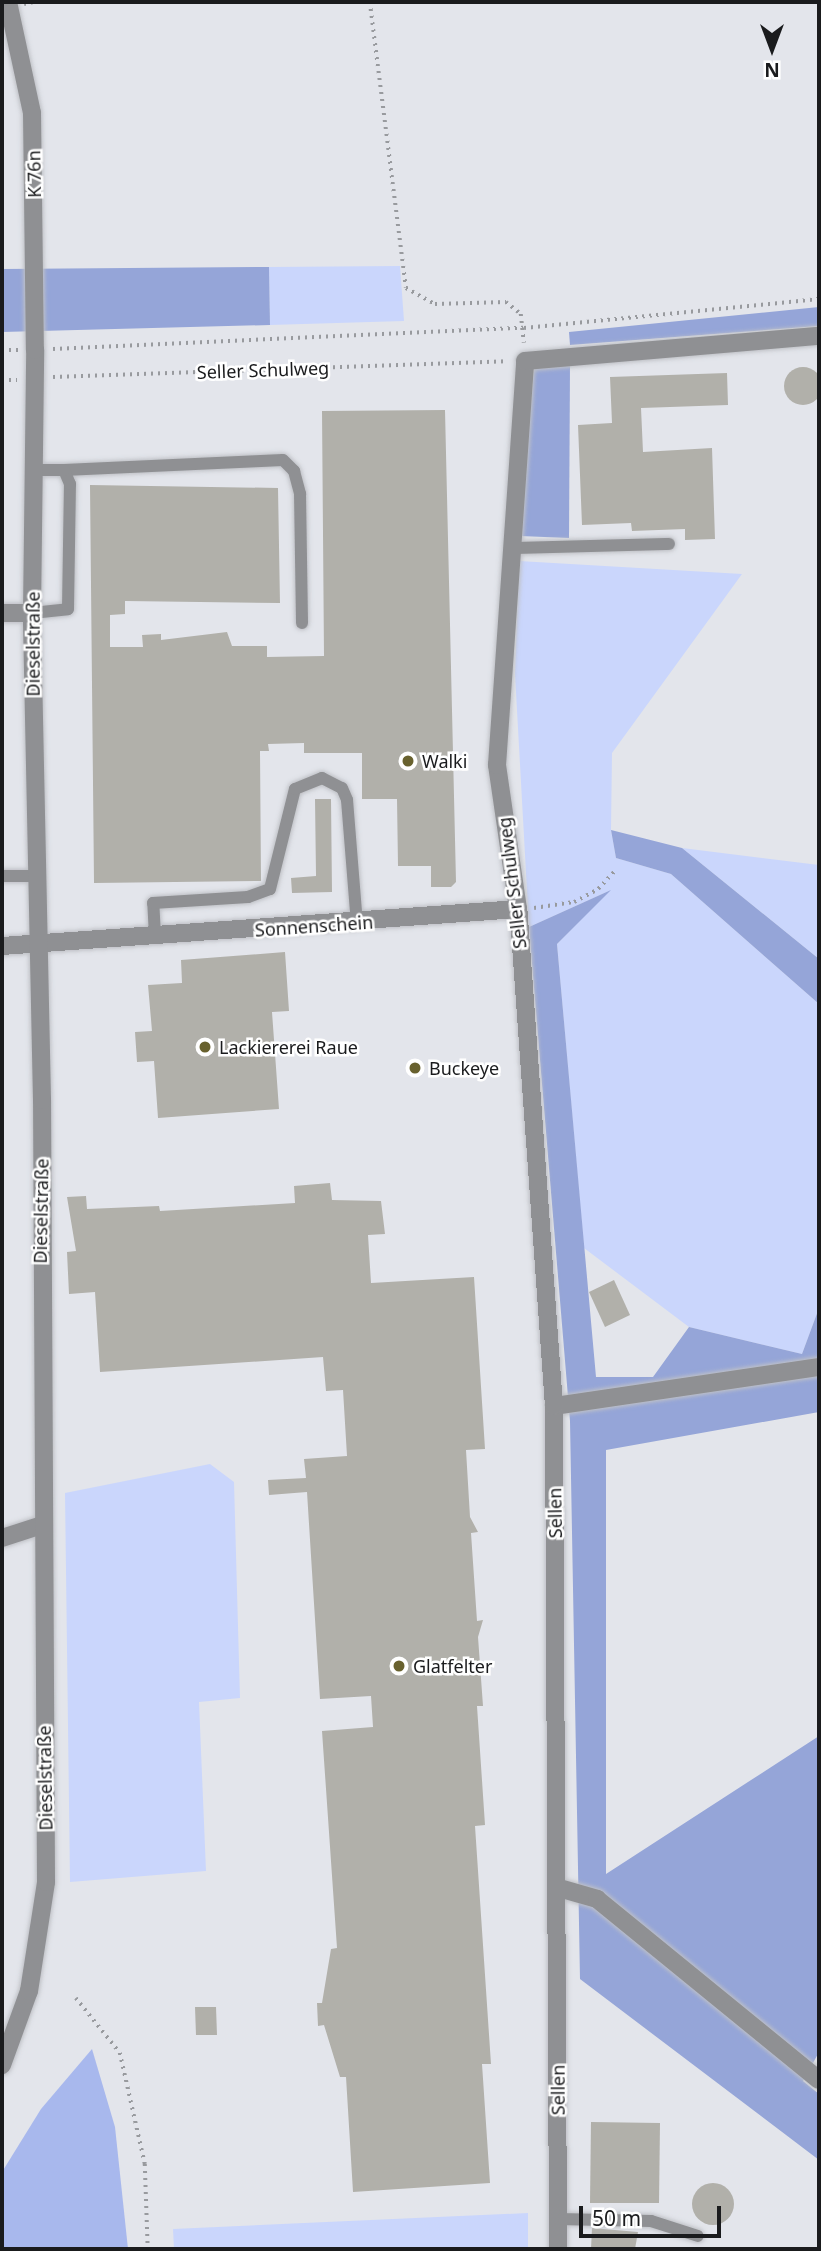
<!DOCTYPE html>
<html>
<head>
<meta charset="utf-8">
<style>
	body { margin:0 }
	#map { position:relative; width:821px; height:2251px; overflow:hidden; background:#e3e5eb; font-family:"Noto Sans",sans-serif }
	div>[style] { position:absolute }
	[style*='--x'] { left:calc(var(--x)*1px); top:calc(var(--y)*1px); width:calc(var(--w)*1px); rotate:calc(var(--a)*1deg) }
	.green>* { inset:0; background:#cad6fc }
	.forest>* { inset:0; background:#95a5d8 }
	.water>* { inset:0; background:#a8b8ed }
	.building>* { inset:0; background:#b1b0aa }
	.round { border-radius:50% }
	.path>* { height:3.5px; margin-top:-1.75px; transform-origin:0; background:repeating-linear-gradient(90deg,#989a9e 0 2px,transparent 0 7px) }
	.roads { filter:drop-shadow(0 0 2px #bfc1c6) drop-shadow(0 0 2px #bfc1c6) }
	.service>* { height:12px; margin:-6px; padding:0 6px; transform-origin:6px; border-radius:6px; background:#8f9093 }
	.minor>* { height:18px; margin:-9px; padding:0 9px; transform-origin:9px; border-radius:9px; background:#8f9093 }
	.tertiary>* { height:18px; margin:-9px; padding:0 9px; transform-origin:9px; border-radius:9px; background:#8f9093 }
	.dots>* { width:19px; height:19px; translate:-50% -50%; box-sizing:border-box; border:4px solid #fff; border-radius:50% }
	span { translate:-50% -50%; white-space:nowrap; text-align:center; line-height:1.15; -webkit-text-stroke:5px #fff; paint-order:stroke }
	.street-label { font-size:18px; color:#1a1b1d }
	.poi-label { font-size:18px; color:#1a1b1d }
	.left { translate:0 -50%; text-align:left }
	.frame { position:absolute; inset:0; border:4px solid #1a1b1d; pointer-events:none }
	.north { position:absolute; left:737px; top:14px; width:70px; height:70px; -webkit-text-stroke:5px #fff; paint-order:stroke; rotate:180deg; font-size:19px; font-weight:700; line-height:28px; text-align:center; color:#1a1b1d }
	.north::after { content:''; display:block; margin:auto; width:24px; height:32px; background:#1a1b1d; clip-path:polygon(50% 0,100% 100%,50% 72%,0 100%) }
	.scale { position:absolute; left:579px; top:2206px; width:142px; height:32px; box-sizing:border-box; border:4px solid #1a1b1d; border-top:0; padding-left:9px; font-size:21px; line-height:24px; white-space:nowrap; color:#1a1b1d; -webkit-text-stroke:5px #fff; paint-order:stroke }
</style>
</head>
<body>
<div id="map">
	<div class="green">
		<i style="clip-path:polygon(400px 266px,404px 321px,270px 325px,269px 267px)"></i>
		<i style="clip-path:polygon(519px 561px,742px 574px,612px 753px,611px 830px,616px 858px,671px 874px,819px 1004px,819px 1308px,802px 1354px,689px 1327px,584px 1248px,557px 944px,609px 891px,529px 927px,515px 674px)"></i>
		<i style="clip-path:polygon(682px 848px,819px 865px,819px 959px)"></i>
		<i style="clip-path:polygon(210px 1464px,234px 1482px,240px 1698px,199px 1702px,206px 1871px,70px 1882px,65px 1493px)"></i>
		<i style="clip-path:polygon(528px 2213px,528px 2249px,174px 2249px,173px 2229px)"></i>
	</div>
	<div class="forest">
		<i style="clip-path:polygon(269px 267px,270px 325px,2px 332px,2px 269px)"></i>
		<i style="clip-path:polygon(819px 307px,819px 326px,570px 345px,569px 332px)"></i>
		<i style="clip-path:polygon(570px 364px,569px 538px,520px 536px,534px 368px)"></i>
		<i style="clip-path:polygon(611px 830px,682px 848px,819px 959px,819px 1004px,671px 874px,616px 858px)"></i>
		<i style="clip-path:polygon(611px 890px,557px 944px,596px 1377px,653px 1377px,689px 1327px,802px 1354px,819px 1308px,819px 1412px,606px 1450px,606px 1874px,819px 1736px,819px 2052px,803px 2081px,819px 2094px,819px 2160px,580px 1979px,570px 1421px,529px 927px)"></i>
	</div>
	<div class="water">
		<i style="clip-path:polygon(92px 2049px,115px 2127px,128px 2249px,2px 2249px,2px 2172px,41px 2109px)"></i>
	</div>
	<div class="building">
		<i class="round" style="left:784px;top:367px;width:38px;height:38px"></i>
		<i style="clip-path:polygon(727px 373px,728px 405px,641px 408px,643px 452px,712px 448px,715px 539px,685px 540px,685px 529px,632px 531px,631px 523px,582px 525px,578px 425px,612px 423px,610px 377px)"></i>
		<i style="clip-path:polygon(445px 410px,456px 882px,451px 887px,431px 887px,431px 866px,398px 866px,397px 799px,362px 799px,362px 753px,304px 753px,304px 743px,268px 744px,269px 751px,260px 751px,261px 881px,94px 883px,90px 485px,278px 488px,280px 603px,125px 601px,125px 614px,110px 615px,110px 647px,143px 647px,142px 635px,161px 634px,161px 640px,227px 632px,232px 646px,267px 646px,267px 657px,324px 656px,322px 411px)"></i>
		<i style="clip-path:polygon(315px 799px,331px 799px,332px 892px,292px 893px,291px 878px,316px 876px)"></i>
		<i style="clip-path:polygon(285px 952px,289px 1011px,272px 1012px,279px 1109px,158px 1118px,154px 1061px,137px 1062px,135px 1032px,152px 1031px,148px 985px,182px 983px,181px 960px)"></i>
		<i style="clip-path:polygon(330px 1183px,332px 1200px,381px 1201px,385px 1234px,368px 1235px,371px 1283px,474px 1277px,485px 1449px,466px 1450px,470px 1517px,478px 1532px,471px 1533px,477px 1621px,483px 1620px,478px 1637px,483px 1706px,477px 1706px,485px 1825px,475px 1826px,491px 2064px,482px 2064px,490px 2183px,353px 2192px,346px 2077px,340px 2077px,324px 2025px,318px 2026px,317px 2003px,322px 2003px,331px 1949px,337px 1948px,322px 1731px,373px 1727px,371px 1696px,320px 1699px,307px 1492px,269px 1495px,268px 1480px,306px 1478px,304px 1459px,347px 1456px,343px 1390px,326px 1391px,323px 1357px,100px 1372px,95px 1292px,69px 1294px,67px 1252px,76px 1251px,67px 1197px,86px 1196px,87px 1209px,159px 1206px,160px 1211px,295px 1203px,294px 1186px)"></i>
		<i style="clip-path:polygon(614px 1280px,630px 1315px,605px 1327px,589px 1292px)"></i>
		<i style="clip-path:polygon(195px 2007px,216px 2007px,217px 2035px,196px 2035px)"></i>
		<i style="clip-path:polygon(591px 2122px,660px 2123px,659px 2203px,590px 2203px)"></i>
		<i class="round" style="left:692px;top:2183px;width:42px;height:42px"></i>
		<i style="clip-path:polygon(592px 2228px,638px 2232px,635px 2249px,591px 2249px)"></i>
	</div>
	<div class="path">
		<i style="--x:370;--y:2;--w:288;--a:82.8"></i>
		<i style="--x:406;--y:288;--w:33;--a:29"></i>
		<i style="--x:435;--y:304;--w:71;--a:-1.6"></i>
		<i style="--x:506;--y:302;--w:19;--a:39"></i>
		<i style="--x:521;--y:314;--w:29;--a:84"></i>
		<i style="--x:24;--y:4;--w:10;--a:-11"></i>
		<i style="--x:53;--y:349;--w:471;--a:-2.6"></i>
		<i style="--x:524;--y:328;--w:296;--a:-5.6"></i>
		<i style="--x:2;--y:350;--w:16;--a:0"></i>
		<i style="--x:53;--y:377;--w:454;--a:-2"></i>
		<i style="--x:2;--y:380;--w:15;--a:0"></i>
		<i style="--x:534;--y:908;--w:40;--a:-8.5"></i>
		<i style="--x:574;--y:902;--w:27;--a:-28"></i>
		<i style="--x:598;--y:889;--w:25;--a:-47"></i>
		<i style="--x:76;--y:1998;--w:70;--a:51.3"></i>
		<i style="--x:120;--y:2053;--w:114;--a:77.3"></i>
		<i style="--x:145;--y:2164;--w:85;--a:88"></i>
	</div>
	<div class="roads">
		<div class="service">
			<i style="--x:64;--y:470;--w:219;--a:-2.6"></i>
			<i style="--x:283;--y:460;--w:16;--a:45"></i>
			<i style="--x:294;--y:471;--w:24;--a:75"></i>
			<i style="--x:300;--y:494;--w:129;--a:89.1"></i>
			<i style="--x:512;--y:548;--w:157;--a:-1.5"></i>
			<i style="--x:32;--y:613;--w:36;--a:-6"></i>
			<i style="--x:68;--y:609;--w:125;--a:-89.1"></i>
			<i style="--x:70;--y:484;--w:15;--a:-113"></i>
			<i style="--x:64;--y:470;--w:31;--a:180"></i>
			<i style="--x:2;--y:876;--w:34;--a:0"></i>
			<i style="--x:155;--y:936;--w:33;--a:-93"></i>
			<i style="--x:153;--y:903;--w:95;--a:-3.6"></i>
			<i style="--x:248;--y:897;--w:23;--a:-20"></i>
			<i style="--x:270;--y:889;--w:103;--a:-76"></i>
			<i style="--x:295;--y:789;--w:29;--a:-22"></i>
			<i style="--x:322;--y:778;--w:22;--a:27"></i>
			<i style="--x:342;--y:788;--w:13;--a:67"></i>
			<i style="--x:347;--y:800;--w:123;--a:85.4"></i>
			<i style="--x:558;--y:2219;--w:93;--a:1.2"></i>
			<i style="--x:651;--y:2221;--w:49;--a:17.7"></i>
		</div>
		<div class="minor">
			<i style="--x:2;--y:613;--w:30;--a:0"></i>
			<i style="--x:2;--y:946;--w:517;--a:-4.1"></i>
			<i style="--x:554;--y:1406;--w:268;--a:-8.4"></i>
			<i style="--x:2;--y:1538;--w:42;--a:-18"></i>
			<i style="--x:559;--y:1888;--w:40;--a:16"></i>
			<i style="--x:597;--y:1899;--w:286;--a:39.2"></i>
			<i style="--x:2;--y:2065;--w:79;--a:-70"></i>
			<i style="--x:29;--y:1991;--w:110;--a:-81.1"></i>
			<i style="--x:46;--y:1882;--w:782;--a:-90.29"></i>
			<i style="--x:42;--y:1100;--w:487;--a:-91.2"></i>
			<i style="--x:32;--y:613;--w:263;--a:-89.3"></i>
			<i style="--x:558;--y:2249;--w:843;--a:-90.27"></i>
			<i style="--x:554;--y:1406;--w:498;--a:-94.1"></i>
			<i style="--x:518;--y:909;--w:146;--a:-98.3"></i>
			<i style="--x:497;--y:765;--w:405;--a:-86"></i>
			<i style="--x:525;--y:361;--w:295;--a:-4.9"></i>
		</div>
		<div class="tertiary">
			<i style="--x:8;--y:2;--w:114;--a:77.8"></i>
			<i style="--x:32;--y:113;--w:237;--a:89.3"></i>
		</div>
	</div>
	<div class="dots">
		<i style="left:408px;top:761px;background:#68612e"></i>
		<i style="left:205px;top:1047px;background:#68612e"></i>
		<i style="left:415px;top:1068px;background:#68612e"></i>
		<i style="left:399px;top:1666px;background:#68612e"></i>
	</div>
	<div class="street-label">
		<span style="left:34px;top:174px;rotate:-91deg">K 76n</span>
		<span style="left:263px;top:370px;rotate:-2deg">Seller Schulweg</span>
		<span style="left:33px;top:644px;rotate:-90deg">Dieselstraße</span>
		<span style="left:512px;top:883px;rotate:-97deg">Seller Schulweg</span>
		<span style="left:314px;top:926px;rotate:-4deg">Sonnenschein</span>
		<span style="left:41px;top:1211px;rotate:-89deg">Dieselstraße</span>
		<span style="left:555px;top:1513px;rotate:-91deg">Sellen</span>
		<span style="left:45px;top:1778px;rotate:-91deg">Dieselstraße</span>
		<span style="left:558px;top:2090px;rotate:-90deg">Sellen</span>
	</div>
	<div class="poi-label">
		<span class="left" style="left:422px;top:761px">Walki</span>
		<span class="left" style="left:219px;top:1047px">Lackiererei Raue</span>
		<span class="left" style="left:429px;top:1068px">Buckeye</span>
		<span class="left" style="left:413px;top:1666px">Glatfelter</span>
	</div>
	<div class="frame"></div>
	<div class="north">N</div>
	<div class="scale">50 m</div>
</div>
</body>
</html>
